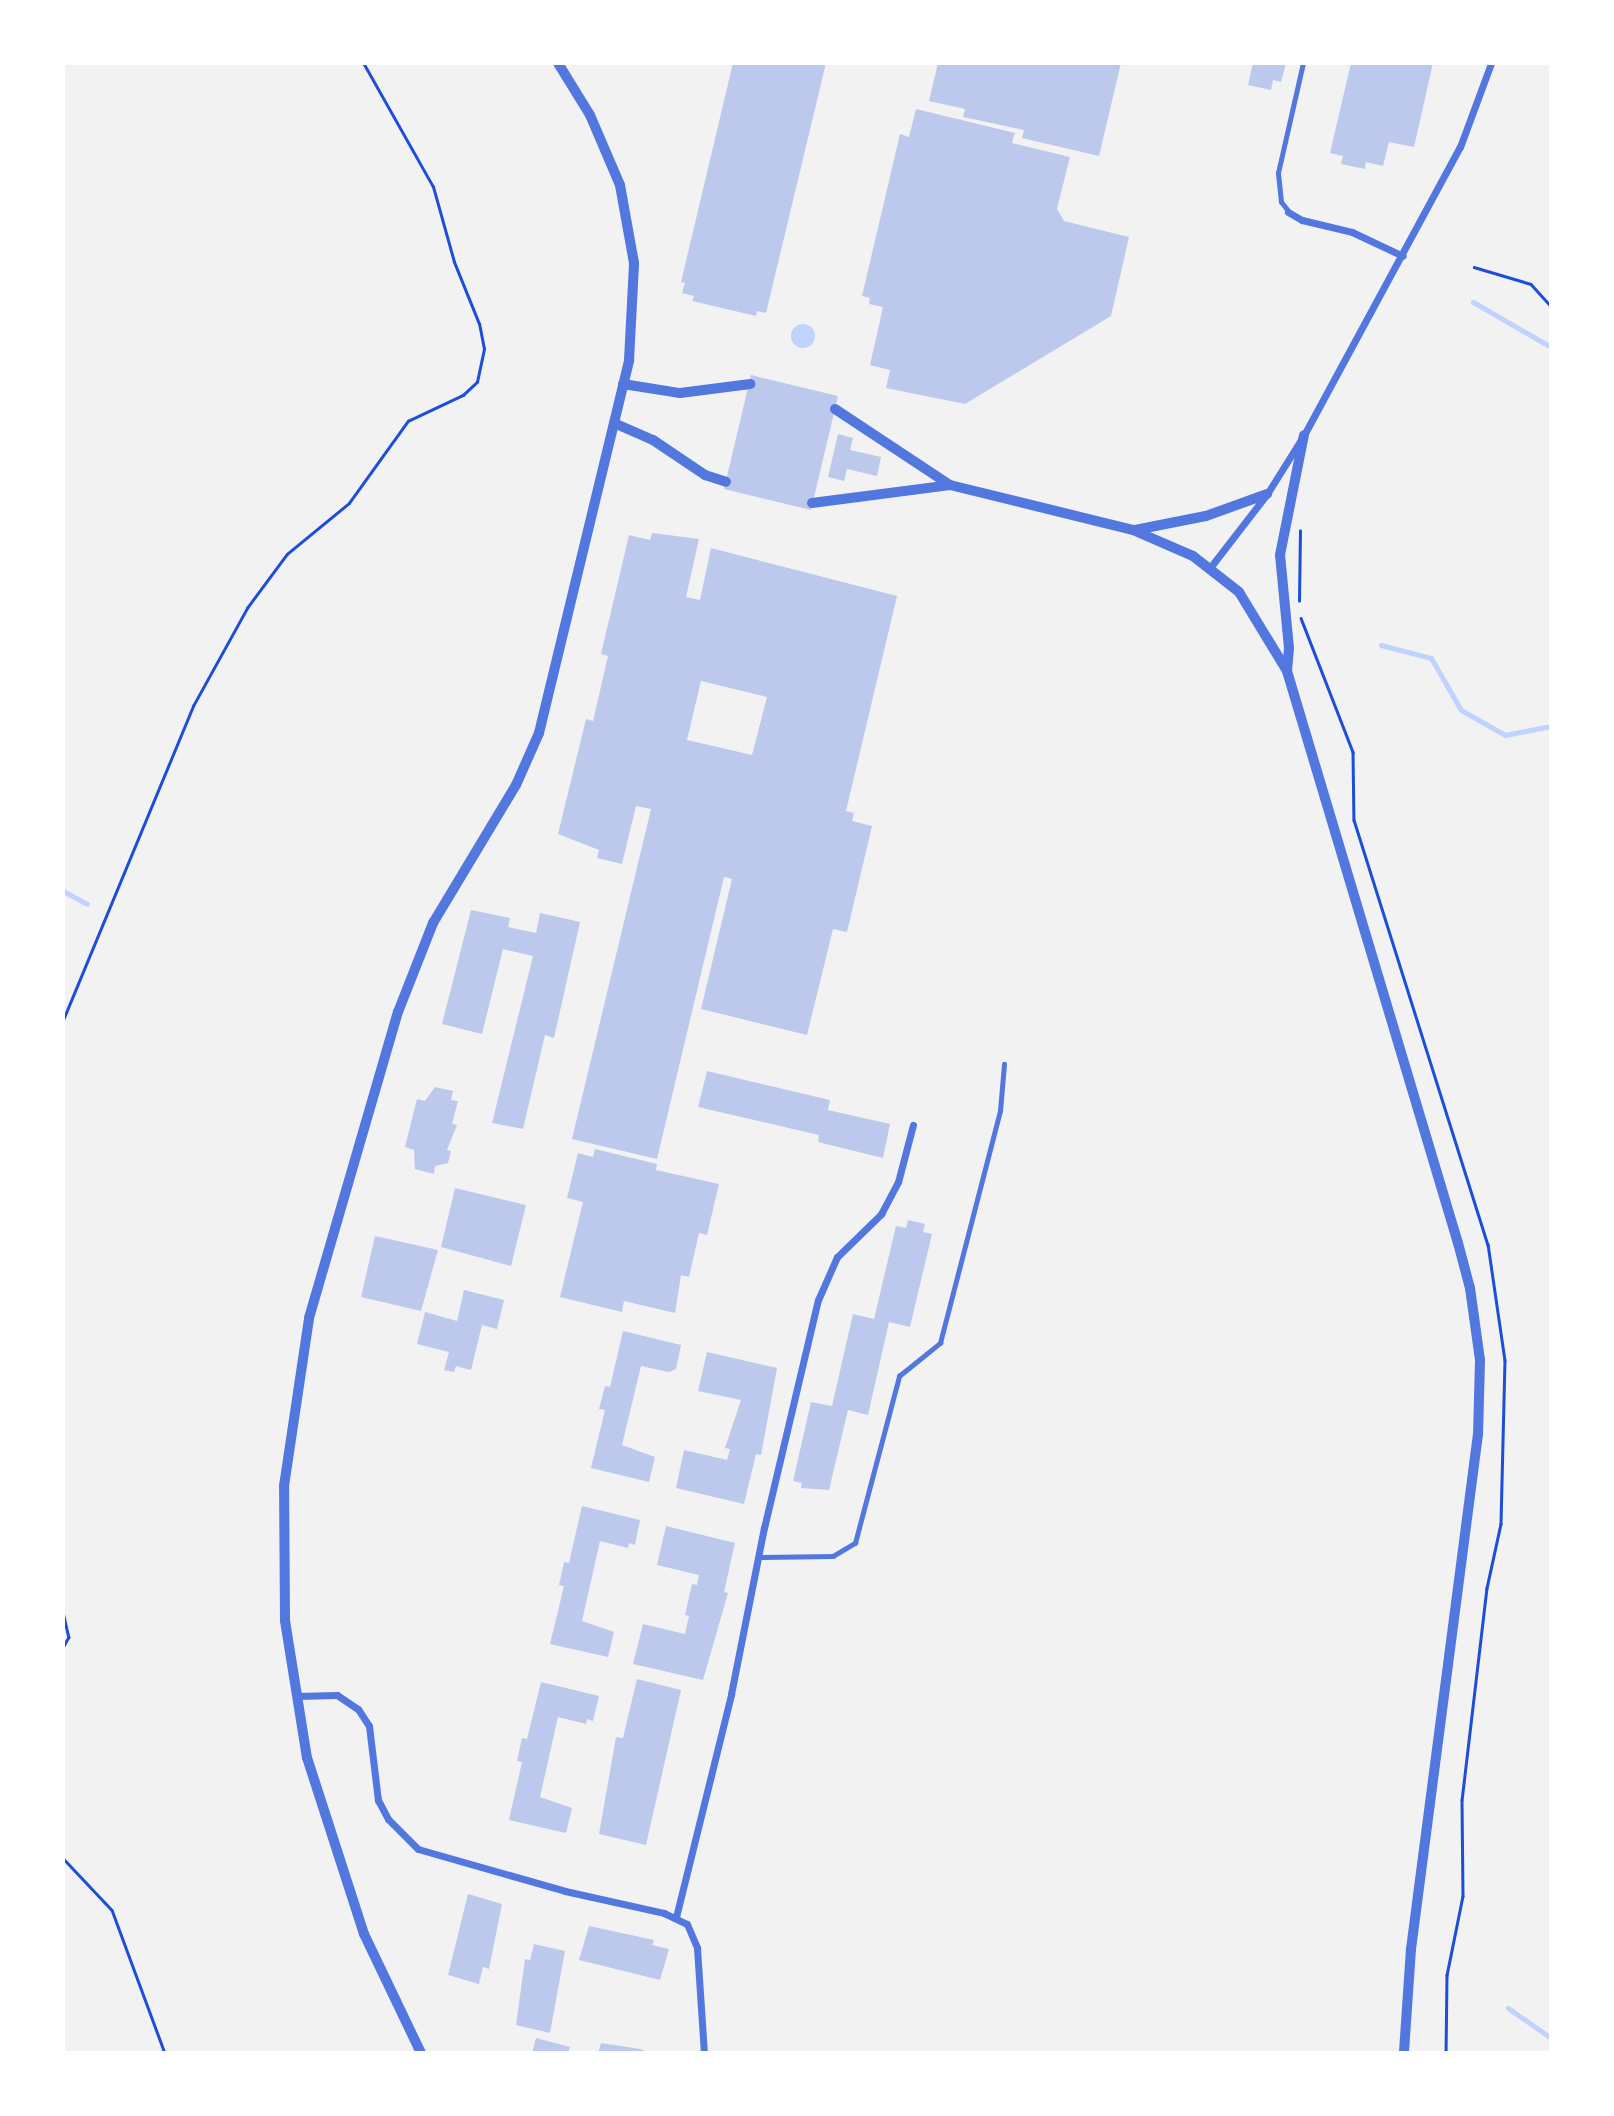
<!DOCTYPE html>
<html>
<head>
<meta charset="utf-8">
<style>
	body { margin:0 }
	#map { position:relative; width:1614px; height:2116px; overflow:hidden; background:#f2f2f2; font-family:"DejaVu Sans",sans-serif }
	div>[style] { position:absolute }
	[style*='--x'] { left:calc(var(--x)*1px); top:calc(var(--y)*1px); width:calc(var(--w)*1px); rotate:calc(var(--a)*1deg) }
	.water>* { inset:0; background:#bfd3fe }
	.round { border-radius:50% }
	.stream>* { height:5px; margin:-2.5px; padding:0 2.5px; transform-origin:2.5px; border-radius:2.5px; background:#bfd3fe }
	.building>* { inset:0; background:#bdc9ec }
	.path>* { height:2.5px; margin:-1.25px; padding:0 1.25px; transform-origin:1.25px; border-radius:1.25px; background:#1d4ed8 }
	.service>* { height:4.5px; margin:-2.25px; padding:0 2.25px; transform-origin:2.25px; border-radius:2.25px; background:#5277de }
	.minor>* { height:7px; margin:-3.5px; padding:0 3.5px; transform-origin:3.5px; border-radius:3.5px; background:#5277de }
	.tertiary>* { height:10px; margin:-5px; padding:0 5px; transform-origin:5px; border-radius:5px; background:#5277de }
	span { translate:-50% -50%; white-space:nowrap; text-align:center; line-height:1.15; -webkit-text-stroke:5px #fff; paint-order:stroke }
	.frame { position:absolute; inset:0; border:65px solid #fff; pointer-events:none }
</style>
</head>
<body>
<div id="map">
	<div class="water">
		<i class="round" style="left:791px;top:324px;width:24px;height:24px"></i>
	</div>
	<div class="stream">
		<i style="--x:1473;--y:302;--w:90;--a:30"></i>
		<i style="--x:1381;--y:645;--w:52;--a:14.6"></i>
		<i style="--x:1431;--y:658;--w:60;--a:60"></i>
		<i style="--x:1461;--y:710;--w:51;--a:29.6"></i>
		<i style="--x:1505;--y:735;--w:47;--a:-11.1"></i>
		<i style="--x:63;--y:891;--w:27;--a:28"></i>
		<i style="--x:1508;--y:2008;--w:52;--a:34.9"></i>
	</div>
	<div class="building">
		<i style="clip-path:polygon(733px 63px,826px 63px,766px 313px,757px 311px,756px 316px,692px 301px,694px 296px,682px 293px,685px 283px,681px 282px)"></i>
		<i style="clip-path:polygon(938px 63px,1121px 63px,1099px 156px,1022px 138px,1024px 130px,963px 117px,965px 109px,929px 101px)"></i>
		<i style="clip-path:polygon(1253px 63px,1286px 63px,1281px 82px,1273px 80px,1271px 90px,1248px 85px)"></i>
		<i style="clip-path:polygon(1351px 63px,1433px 63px,1414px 147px,1389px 142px,1383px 166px,1366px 162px,1365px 169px,1341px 164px,1343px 156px,1330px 153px)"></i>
		<i style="clip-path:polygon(916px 109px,1015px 133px,1012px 143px,1070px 157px,1057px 209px,1064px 221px,1129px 237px,1111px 316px,965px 404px,886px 388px,890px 370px,870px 365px,883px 307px,869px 304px,870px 298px,862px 296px,900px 134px,909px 137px)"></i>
		<i style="clip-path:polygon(751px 375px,838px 396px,811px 510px,724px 489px)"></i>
		<i style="clip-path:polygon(838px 434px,853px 438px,850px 450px,881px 457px,877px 476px,847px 469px,844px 481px,828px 477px)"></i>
		<i style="clip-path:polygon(evenodd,652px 533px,699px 539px,686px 597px,700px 600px,711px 548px,897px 596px,846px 811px,854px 813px,852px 821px,872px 826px,847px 932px,833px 929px,807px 1035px,701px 1009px,732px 879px,724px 877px,657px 1159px,572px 1139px,651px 809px,636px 806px,622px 864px,597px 858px,599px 850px,558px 834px,586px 719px,593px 721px,608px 656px,601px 654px,629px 535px,650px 540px,652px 533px,701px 681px,767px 697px,752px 755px,687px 740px,701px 681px)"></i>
		<i style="clip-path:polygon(471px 910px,510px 918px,508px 927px,536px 933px,540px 913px,580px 922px,554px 1038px,545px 1035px,523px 1129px,492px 1123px,533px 956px,503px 949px,482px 1034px,442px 1024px)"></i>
		<i style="clip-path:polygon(707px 1071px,830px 1100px,828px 1110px,890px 1124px,883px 1158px,818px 1142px,819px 1135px,698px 1107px)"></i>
		<i style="clip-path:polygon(435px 1087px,453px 1091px,451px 1100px,458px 1101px,452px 1124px,457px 1125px,447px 1150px,451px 1151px,448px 1163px,435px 1166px,434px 1174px,415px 1169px,414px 1150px,405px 1147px,417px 1099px,425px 1101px)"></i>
		<i style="clip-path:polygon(595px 1149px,657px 1164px,656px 1170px,719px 1184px,707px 1235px,699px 1233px,689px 1277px,681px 1275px,675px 1313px,624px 1301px,622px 1312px,560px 1297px,583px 1202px,567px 1198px,578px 1153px,593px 1157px)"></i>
		<i style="clip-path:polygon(455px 1188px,526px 1205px,511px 1266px,441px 1247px)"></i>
		<i style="clip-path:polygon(908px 1220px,925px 1224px,923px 1232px,932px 1234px,910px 1327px,889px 1322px,868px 1415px,848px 1410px,829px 1490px,801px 1488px,802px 1483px,793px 1481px,811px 1402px,832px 1406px,853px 1314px,874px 1319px,896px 1226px,906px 1228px)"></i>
		<i style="clip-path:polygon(375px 1236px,438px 1250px,421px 1311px,361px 1297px)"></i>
		<i style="clip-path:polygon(464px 1290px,504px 1300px,497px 1329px,482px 1325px,471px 1370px,456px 1366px,454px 1372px,444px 1370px,449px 1352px,417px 1344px,425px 1312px,457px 1321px)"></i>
		<i style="clip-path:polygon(623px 1331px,681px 1345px,676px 1369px,669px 1372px,641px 1366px,622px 1445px,655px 1457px,649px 1482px,591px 1468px,605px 1410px,599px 1409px,605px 1386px,610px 1387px)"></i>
		<i style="clip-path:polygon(707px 1352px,777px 1368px,761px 1455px,756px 1454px,744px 1504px,676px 1488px,684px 1450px,727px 1460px,730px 1449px,725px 1448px,741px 1400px,698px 1391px)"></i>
		<i style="clip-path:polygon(582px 1506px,640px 1520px,635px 1545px,629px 1543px,628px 1548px,600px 1541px,582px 1621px,614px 1632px,608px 1657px,550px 1644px,564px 1586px,559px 1585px,564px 1562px,569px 1563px)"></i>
		<i style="clip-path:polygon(666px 1526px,735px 1543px,724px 1592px,728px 1593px,703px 1680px,633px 1664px,643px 1624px,685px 1634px,689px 1616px,685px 1615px,692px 1584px,697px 1585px,699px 1575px,657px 1565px)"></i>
		<i style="clip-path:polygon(637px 1679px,681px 1690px,646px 1845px,599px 1834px,616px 1737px,623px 1738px)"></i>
		<i style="clip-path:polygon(541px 1682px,599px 1696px,593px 1721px,587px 1719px,586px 1724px,558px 1717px,540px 1797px,572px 1808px,566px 1833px,509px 1820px,522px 1762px,517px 1761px,522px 1738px,527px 1739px)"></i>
		<i style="clip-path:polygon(468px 1894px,502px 1904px,489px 1969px,483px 1967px,479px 1984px,448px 1975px)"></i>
		<i style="clip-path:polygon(589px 1926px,654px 1940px,652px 1945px,669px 1949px,660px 1980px,579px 1960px)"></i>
		<i style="clip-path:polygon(534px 1944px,565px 1951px,550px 2033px,516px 2025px,525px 1959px,530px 1960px)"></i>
		<i style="clip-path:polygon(536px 2038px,570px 2047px,568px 2053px,532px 2053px)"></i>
		<i style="clip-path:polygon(601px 2043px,640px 2049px,651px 2053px,598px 2053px)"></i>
	</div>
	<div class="path">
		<i style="--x:1474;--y:267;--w:59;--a:16.6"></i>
		<i style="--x:1531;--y:284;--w:30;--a:48"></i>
		<i style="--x:1299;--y:601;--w:70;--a:-89.2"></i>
		<i style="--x:1301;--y:618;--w:144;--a:68.8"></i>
		<i style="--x:1353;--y:752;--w:68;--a:89.2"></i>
		<i style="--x:1354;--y:820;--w:445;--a:72.5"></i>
		<i style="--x:1488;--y:1244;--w:117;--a:81.7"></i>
		<i style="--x:1505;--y:1360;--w:164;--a:91.4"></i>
		<i style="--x:1501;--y:1524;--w:66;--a:102.3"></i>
		<i style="--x:1487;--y:1588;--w:213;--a:96.7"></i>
		<i style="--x:1462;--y:1800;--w:96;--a:89.4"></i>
		<i style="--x:1463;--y:1896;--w:81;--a:101.4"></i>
		<i style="--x:1447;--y:1975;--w:78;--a:90.7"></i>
		<i style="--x:63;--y:1020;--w:340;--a:-67.5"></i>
		<i style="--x:193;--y:706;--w:112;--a:-61.1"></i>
		<i style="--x:247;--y:608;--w:67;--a:-53.5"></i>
		<i style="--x:287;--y:554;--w:80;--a:-39.4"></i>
		<i style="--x:349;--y:503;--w:101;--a:-54.3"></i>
		<i style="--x:408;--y:421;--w:61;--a:-25.3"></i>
		<i style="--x:463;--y:395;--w:19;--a:-43"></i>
		<i style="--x:477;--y:382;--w:34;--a:-78"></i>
		<i style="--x:484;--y:349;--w:25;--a:-101"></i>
		<i style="--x:479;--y:324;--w:67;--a:-112"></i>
		<i style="--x:454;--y:262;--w:78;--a:-105.6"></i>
		<i style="--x:433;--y:187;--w:142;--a:-119.4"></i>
		<i style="--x:63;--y:1612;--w:26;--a:77"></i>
		<i style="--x:69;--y:1637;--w:13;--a:119"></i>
		<i style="--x:63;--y:1858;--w:71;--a:46.7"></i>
		<i style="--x:112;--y:1910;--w:153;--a:69.7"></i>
	</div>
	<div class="service">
		<i style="--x:1288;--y:211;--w:11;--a:-128"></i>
		<i style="--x:1281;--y:202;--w:29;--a:-96"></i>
		<i style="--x:1278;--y:173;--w:113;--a:-77.2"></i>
		<i style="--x:759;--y:1557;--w:74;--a:-0.8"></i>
		<i style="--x:833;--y:1556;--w:26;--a:-31"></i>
		<i style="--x:855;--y:1543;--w:173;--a:-75.2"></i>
		<i style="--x:899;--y:1376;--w:53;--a:-38.8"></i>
		<i style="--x:940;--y:1343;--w:240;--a:-75.5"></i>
		<i style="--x:1000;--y:1111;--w:47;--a:-85.1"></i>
	</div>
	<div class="minor">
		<i style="--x:1288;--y:212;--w:16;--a:30"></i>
		<i style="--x:1302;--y:220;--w:51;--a:13.5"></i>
		<i style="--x:1352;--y:232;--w:56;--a:25.2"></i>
		<i style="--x:1209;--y:569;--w:95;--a:-52.3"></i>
		<i style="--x:1267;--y:494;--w:70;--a:-57.9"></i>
		<i style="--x:1304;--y:435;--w:328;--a:-61.6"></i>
		<i style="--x:1460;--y:147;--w:90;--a:-69.7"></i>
		<i style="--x:296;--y:1696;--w:41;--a:-1.4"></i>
		<i style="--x:337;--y:1695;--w:25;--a:34"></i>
		<i style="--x:358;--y:1709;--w:20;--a:57"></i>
		<i style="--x:369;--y:1726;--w:75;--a:83.1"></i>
		<i style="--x:378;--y:1800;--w:21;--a:62"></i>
		<i style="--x:388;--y:1819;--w:42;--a:45"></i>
		<i style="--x:418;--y:1849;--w:153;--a:15.9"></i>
		<i style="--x:565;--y:1891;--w:101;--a:12.5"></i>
		<i style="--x:664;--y:1913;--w:25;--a:26"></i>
		<i style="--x:687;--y:1924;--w:26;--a:67"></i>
		<i style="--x:697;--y:1948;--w:105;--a:86.2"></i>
		<i style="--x:676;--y:1917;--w:230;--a:-76.1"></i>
		<i style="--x:731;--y:1694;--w:169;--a:-78.8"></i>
		<i style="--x:764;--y:1528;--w:234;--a:-76.7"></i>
		<i style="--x:818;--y:1300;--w:47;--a:-66.2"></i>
		<i style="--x:837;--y:1257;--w:62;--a:-44.3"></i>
		<i style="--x:881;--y:1214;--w:36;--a:-62"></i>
		<i style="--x:898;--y:1182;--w:59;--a:-75.3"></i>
	</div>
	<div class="tertiary">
		<i style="--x:623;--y:384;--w:58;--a:9"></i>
		<i style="--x:680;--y:393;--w:71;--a:-7.3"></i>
		<i style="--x:835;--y:409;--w:138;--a:33.5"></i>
		<i style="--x:950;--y:485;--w:188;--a:13.8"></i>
		<i style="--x:1133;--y:530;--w:65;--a:23.4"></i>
		<i style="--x:1193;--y:556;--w:58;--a:38"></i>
		<i style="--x:1239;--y:592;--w:92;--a:58.7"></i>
		<i style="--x:1287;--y:671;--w:597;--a:73.36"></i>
		<i style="--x:1458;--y:1243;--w:47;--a:75.1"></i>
		<i style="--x:1470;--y:1288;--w:73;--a:82.1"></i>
		<i style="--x:1480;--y:1360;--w:74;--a:91.5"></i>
		<i style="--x:1478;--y:1434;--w:519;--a:97.41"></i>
		<i style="--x:1411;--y:1949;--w:104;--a:93.9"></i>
		<i style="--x:614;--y:423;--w:43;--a:23.6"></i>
		<i style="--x:653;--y:440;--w:63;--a:33.9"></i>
		<i style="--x:705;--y:475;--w:22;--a:18"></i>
		<i style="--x:812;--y:503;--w:139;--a:-7.4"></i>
		<i style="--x:1135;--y:530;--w:72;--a:-11.2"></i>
		<i style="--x:1206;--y:516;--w:65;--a:-19.8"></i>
		<i style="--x:1287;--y:671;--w:23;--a:-85"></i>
		<i style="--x:1289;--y:648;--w:93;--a:-95.5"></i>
		<i style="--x:1280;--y:555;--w:122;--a:-78.7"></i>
		<i style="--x:421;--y:2053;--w:132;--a:-115.6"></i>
		<i style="--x:364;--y:1934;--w:185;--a:-107.9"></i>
		<i style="--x:307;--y:1758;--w:140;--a:-99.1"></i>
		<i style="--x:285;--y:1620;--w:134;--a:-90.4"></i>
		<i style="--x:284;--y:1486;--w:170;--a:-81.5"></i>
		<i style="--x:309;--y:1318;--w:319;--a:-73.8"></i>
		<i style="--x:398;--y:1012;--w:96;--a:-68.5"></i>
		<i style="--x:433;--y:923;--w:161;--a:-59"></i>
		<i style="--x:516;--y:785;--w:57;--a:-66.1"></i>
		<i style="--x:539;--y:733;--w:384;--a:-76.4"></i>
		<i style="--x:629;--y:360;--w:97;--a:-87"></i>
		<i style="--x:634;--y:263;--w:79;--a:-100.2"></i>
		<i style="--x:620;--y:185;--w:76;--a:-113.2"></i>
		<i style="--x:590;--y:115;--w:61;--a:-121.6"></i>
	</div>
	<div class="frame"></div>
</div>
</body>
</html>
